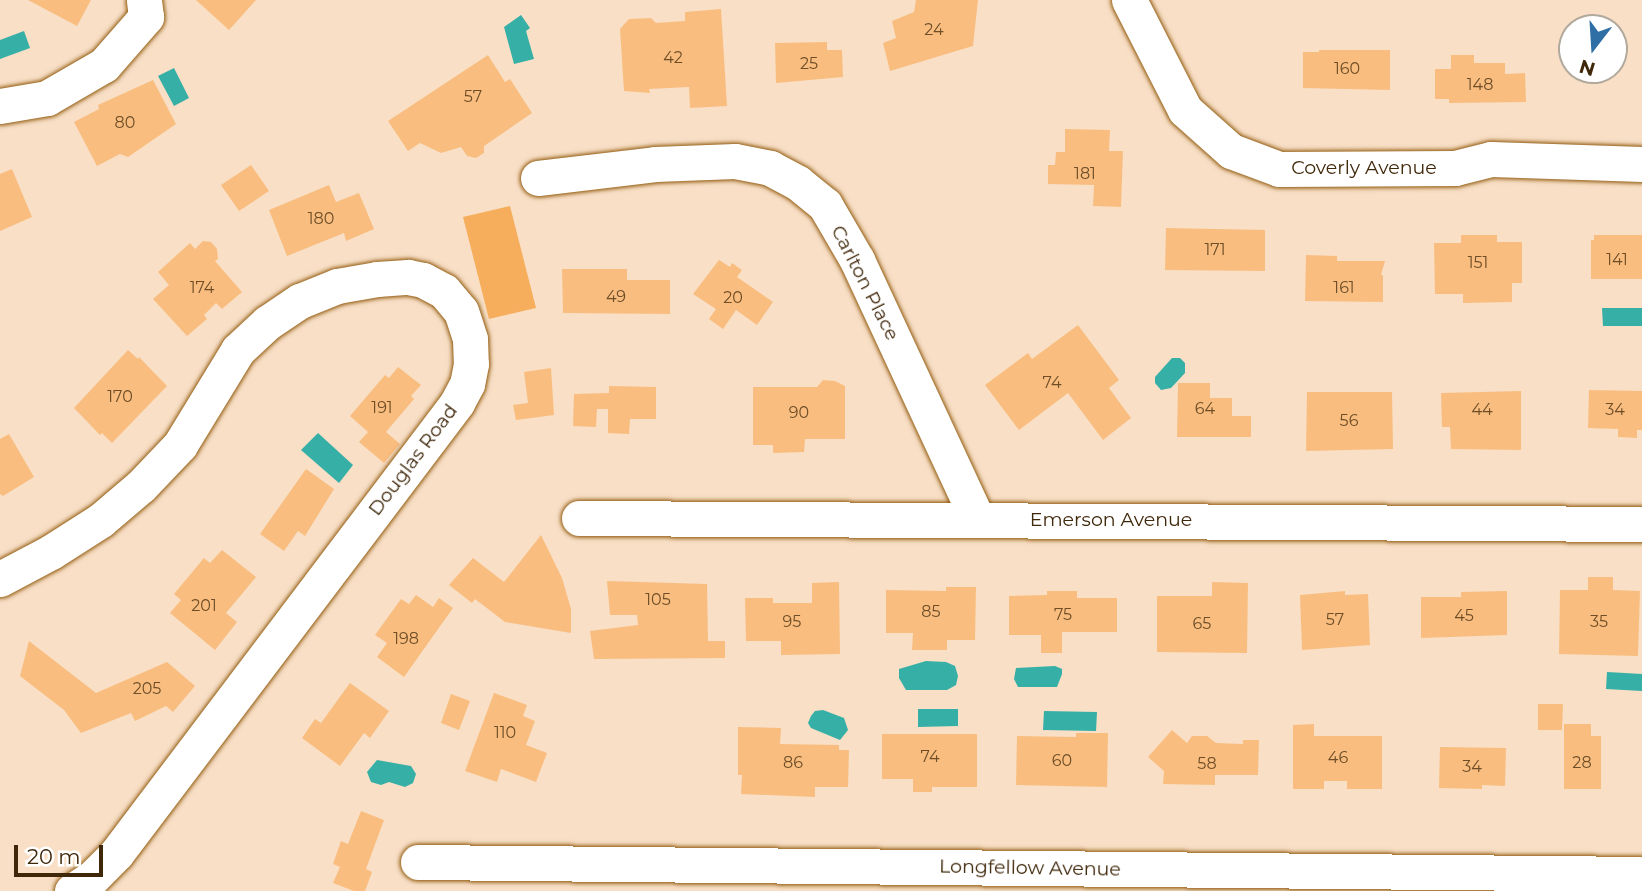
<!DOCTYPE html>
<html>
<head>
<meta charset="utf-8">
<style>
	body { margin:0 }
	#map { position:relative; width:1642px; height:891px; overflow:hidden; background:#f8dfc6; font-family:Montserrat,sans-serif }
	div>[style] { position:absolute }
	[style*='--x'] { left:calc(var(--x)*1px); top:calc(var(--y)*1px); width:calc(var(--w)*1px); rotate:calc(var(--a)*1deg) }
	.green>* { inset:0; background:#f6ae5c }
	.water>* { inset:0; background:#36afa6 }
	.building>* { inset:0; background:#f9be7f }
	.roads { filter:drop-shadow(0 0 2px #935c10) drop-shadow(0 0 2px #935c10) }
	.street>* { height:35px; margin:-17.5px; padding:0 17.5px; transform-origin:17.5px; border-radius:17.5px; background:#fff }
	span { translate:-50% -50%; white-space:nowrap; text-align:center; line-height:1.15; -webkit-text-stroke:5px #fff; paint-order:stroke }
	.number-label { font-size:16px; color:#6e4d27 }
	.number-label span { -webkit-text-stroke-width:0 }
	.street-label { font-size:19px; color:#3f270a }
	.north { position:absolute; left:1558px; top:14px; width:70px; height:70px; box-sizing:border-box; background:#fff; border:2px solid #b2a99d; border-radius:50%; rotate:197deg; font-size:19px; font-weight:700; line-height:28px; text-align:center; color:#3f270a }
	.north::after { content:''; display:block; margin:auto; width:24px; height:32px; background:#2f6fa5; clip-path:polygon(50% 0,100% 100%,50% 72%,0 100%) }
	.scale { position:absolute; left:14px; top:845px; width:89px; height:32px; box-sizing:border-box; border:4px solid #3f270a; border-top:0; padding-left:9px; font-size:21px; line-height:24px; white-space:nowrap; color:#3f270a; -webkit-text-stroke:5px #fff; paint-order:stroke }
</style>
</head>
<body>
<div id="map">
	<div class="green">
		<i style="clip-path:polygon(510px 206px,536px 308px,489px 319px,463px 217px)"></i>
	</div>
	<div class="water">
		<i style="clip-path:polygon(521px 15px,530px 28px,526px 31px,534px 59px,514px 64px,504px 27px)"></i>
		<i style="clip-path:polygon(24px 31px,30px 48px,0 59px,0 40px)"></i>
		<i style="clip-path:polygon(174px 68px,189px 98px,174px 106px,158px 76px)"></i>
		<i style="clip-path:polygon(1602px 308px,1642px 308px,1642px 326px,1603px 326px)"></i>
		<i style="clip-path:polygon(1172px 358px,1180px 358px,1185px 363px,1185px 373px,1171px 388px,1161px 390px,1155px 383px,1155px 377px)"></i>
		<i style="clip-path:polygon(318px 433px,353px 465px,339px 483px,301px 450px)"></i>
		<i style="clip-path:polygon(926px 661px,946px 662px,955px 666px,958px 676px,956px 685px,947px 690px,906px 690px,899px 678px,899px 669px)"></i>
		<i style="clip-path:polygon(1055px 666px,1062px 669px,1062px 674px,1057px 687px,1018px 687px,1014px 679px,1016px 668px)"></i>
		<i style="clip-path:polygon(1607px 672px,1642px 674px,1642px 691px,1606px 689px)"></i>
		<i style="clip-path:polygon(918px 709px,958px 709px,958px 726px,918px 727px)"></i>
		<i style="clip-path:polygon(823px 710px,844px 718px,848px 730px,840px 740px,811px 728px,808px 723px,811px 716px,815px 711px)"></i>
		<i style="clip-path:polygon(1044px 711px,1097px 712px,1096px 731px,1043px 730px)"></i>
		<i style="clip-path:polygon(377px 760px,411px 766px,416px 774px,413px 783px,405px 787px,389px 782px,381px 785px,371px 782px,367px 772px)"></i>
	</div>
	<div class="building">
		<i style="clip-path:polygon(28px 0,91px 0,77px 26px)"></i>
		<i style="clip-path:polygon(196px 0,256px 0,229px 30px)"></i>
		<i style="clip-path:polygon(916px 0,978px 0,973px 46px,890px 71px,883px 43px,896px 38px,892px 21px,914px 12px)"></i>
		<i style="clip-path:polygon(721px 9px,727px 106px,690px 108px,689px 87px,649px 89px,650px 93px,624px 91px,620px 29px,629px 19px,651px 18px,656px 23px,685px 21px,685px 12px)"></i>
		<i style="clip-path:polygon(827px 42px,827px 50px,842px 50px,843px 77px,776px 83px,775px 43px)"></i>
		<i style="clip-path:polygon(1319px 50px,1390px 50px,1390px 90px,1303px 88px,1303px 52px,1319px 52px)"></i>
		<i style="clip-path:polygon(488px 55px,505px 82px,510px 79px,532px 113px,484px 146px,484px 153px,476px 158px,467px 156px,461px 147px,441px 153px,420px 143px,408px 151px,388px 121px)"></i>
		<i style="clip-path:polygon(1451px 55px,1474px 55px,1474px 63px,1505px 63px,1505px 74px,1525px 73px,1526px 102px,1449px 103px,1449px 99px,1435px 99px,1435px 69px,1451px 69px)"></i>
		<i style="clip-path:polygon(153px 80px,176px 124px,128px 157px,120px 154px,97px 166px,74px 122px,99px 109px,98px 105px)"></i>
		<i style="clip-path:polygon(1065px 129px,1110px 130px,1109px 151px,1123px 151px,1121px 207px,1093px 206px,1094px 185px,1048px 184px,1048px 165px,1055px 165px,1056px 152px,1065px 152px)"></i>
		<i style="clip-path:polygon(251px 165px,269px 191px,239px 211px,221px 185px)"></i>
		<i style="clip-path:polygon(12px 169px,32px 217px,0 231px,0 174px)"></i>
		<i style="clip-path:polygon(329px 185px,336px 202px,359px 193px,374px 229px,346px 241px,344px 233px,287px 256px,269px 210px)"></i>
		<i style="clip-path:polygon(1166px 228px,1265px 230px,1265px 271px,1165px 270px)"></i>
		<i style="clip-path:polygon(1461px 235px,1497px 235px,1497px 242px,1522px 242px,1522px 283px,1512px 283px,1512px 302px,1463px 303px,1463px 294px,1435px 294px,1434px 243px,1461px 243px)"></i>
		<i style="clip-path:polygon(1594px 235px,1642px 235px,1642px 279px,1591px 279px,1591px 240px,1594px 240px)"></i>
		<i style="clip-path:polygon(203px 241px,211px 242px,217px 249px,218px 259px,215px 261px,242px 292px,222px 309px,216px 303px,204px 315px,207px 319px,187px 336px,153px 299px,169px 285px,158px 272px,190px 243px,195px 249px)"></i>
		<i style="clip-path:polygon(1306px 255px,1337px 256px,1337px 261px,1385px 261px,1381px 275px,1383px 275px,1383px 302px,1305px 301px)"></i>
		<i style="clip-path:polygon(719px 260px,730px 267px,732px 263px,742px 270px,737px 277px,773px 302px,757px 325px,736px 310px,723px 329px,709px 319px,716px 309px,693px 294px)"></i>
		<i style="clip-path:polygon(562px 269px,627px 269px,627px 280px,670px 280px,670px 314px,563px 313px)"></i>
		<i style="clip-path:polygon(1078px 325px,1119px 380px,1109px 388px,1131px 418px,1103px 440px,1068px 393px,1019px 430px,985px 385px,1028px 353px,1032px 359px)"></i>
		<i style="clip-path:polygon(128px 350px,138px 359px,139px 357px,167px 386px,112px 443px,102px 433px,100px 435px,74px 408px)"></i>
		<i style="clip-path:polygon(398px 367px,421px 385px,411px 396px,414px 399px,386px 432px,400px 444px,384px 463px,359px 442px,368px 432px,350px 416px,385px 375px,389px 378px)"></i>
		<i style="clip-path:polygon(551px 368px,554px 415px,516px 420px,513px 405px,528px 403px,524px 372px)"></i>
		<i style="clip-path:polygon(823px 380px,835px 381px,845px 386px,845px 439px,805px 439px,804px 452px,773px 453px,773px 445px,753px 445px,753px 387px,817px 387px)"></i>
		<i style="clip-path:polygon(1178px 383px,1210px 383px,1210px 398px,1232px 398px,1232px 416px,1251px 416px,1251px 437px,1177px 437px)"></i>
		<i style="clip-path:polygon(609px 386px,656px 387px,656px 419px,630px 419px,629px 434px,608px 433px,608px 409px,597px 409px,596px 427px,573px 426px,574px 394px,609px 393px)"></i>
		<i style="clip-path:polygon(1589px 390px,1642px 391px,1642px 430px,1637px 430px,1637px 438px,1618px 437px,1618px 429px,1588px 428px)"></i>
		<i style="clip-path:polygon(1521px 391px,1521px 450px,1451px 449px,1450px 427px,1442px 427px,1441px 393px)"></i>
		<i style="clip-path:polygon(1307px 392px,1392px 392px,1393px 449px,1306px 451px)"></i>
		<i style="clip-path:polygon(9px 434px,34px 477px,3px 496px,0 494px,0 439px)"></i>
		<i style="clip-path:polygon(306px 469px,334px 489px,305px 536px,298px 531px,284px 551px,260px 534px)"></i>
		<i style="clip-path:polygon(541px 535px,562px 578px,571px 609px,571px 633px,505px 622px,475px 599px,472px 603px,449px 585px,473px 558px,504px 582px)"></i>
		<i style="clip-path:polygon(222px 550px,256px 577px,226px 613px,237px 622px,215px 650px,170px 613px,181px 600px,174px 594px,204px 558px,210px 563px)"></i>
		<i style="clip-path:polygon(1588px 577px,1613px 577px,1613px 590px,1640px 591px,1638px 656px,1559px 654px,1560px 590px,1588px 590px)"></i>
		<i style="clip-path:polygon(607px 581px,707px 584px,708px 641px,725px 641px,725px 658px,594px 659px,590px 631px,638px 625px,637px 615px,610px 615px)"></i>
		<i style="clip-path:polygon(839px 582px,840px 654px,781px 655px,781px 641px,746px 641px,745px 598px,773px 598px,773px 603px,812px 603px,812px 583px)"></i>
		<i style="clip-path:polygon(1212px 582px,1248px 583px,1247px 653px,1157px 652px,1157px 596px,1212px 596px)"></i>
		<i style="clip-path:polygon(946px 587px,976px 587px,975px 640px,947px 640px,947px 650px,912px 650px,913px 633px,886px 633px,886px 590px,946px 591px)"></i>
		<i style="clip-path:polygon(1047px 591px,1077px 591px,1077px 598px,1117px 598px,1117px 632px,1062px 632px,1062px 653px,1041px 653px,1041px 635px,1009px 635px,1009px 596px,1047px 595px)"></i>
		<i style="clip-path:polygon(1345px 591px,1345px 595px,1368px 594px,1370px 645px,1302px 650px,1300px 595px)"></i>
		<i style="clip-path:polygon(1507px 591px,1507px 635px,1421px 638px,1421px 597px,1461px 597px,1461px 592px)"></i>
		<i style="clip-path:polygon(416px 595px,433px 607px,439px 598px,453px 608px,404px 677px,377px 657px,387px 643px,375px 635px,401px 599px,409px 604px)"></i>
		<i style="clip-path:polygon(29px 641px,96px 693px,167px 662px,195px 686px,173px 712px,166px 706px,135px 721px,131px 713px,81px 733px,64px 710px,20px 676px)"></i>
		<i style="clip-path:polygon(350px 683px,389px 711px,370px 738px,364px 733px,340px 766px,302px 738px,315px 719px,321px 723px)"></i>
		<i style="clip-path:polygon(494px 693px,527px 705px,523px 716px,535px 721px,526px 745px,547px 753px,536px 782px,501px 769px,497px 782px,465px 771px)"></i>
		<i style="clip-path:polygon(451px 694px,470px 701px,459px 730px,441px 723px)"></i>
		<i style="clip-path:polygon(1538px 704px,1563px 704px,1562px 730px,1538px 730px)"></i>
		<i style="clip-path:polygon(1314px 724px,1314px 736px,1382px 736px,1382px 789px,1347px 789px,1347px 781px,1324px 781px,1324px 789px,1293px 789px,1293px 725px)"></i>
		<i style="clip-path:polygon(1564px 724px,1591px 724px,1591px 736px,1601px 736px,1601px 789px,1564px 789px)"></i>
		<i style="clip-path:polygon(738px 727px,781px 728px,780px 744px,839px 745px,839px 750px,849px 750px,848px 787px,815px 787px,815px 797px,741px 794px,742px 775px,738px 775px)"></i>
		<i style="clip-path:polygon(1172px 730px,1187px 743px,1192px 736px,1207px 736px,1216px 743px,1243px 744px,1243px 740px,1259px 740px,1258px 775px,1215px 775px,1215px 785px,1163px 784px,1164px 771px,1148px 757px)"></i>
		<i style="clip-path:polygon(1076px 733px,1108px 733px,1107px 787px,1016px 785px,1017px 736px,1076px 737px)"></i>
		<i style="clip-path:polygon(882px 734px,977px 734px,977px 787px,932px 787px,932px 792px,913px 792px,913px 779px,882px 779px)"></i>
		<i style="clip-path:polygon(1440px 747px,1506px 748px,1505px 786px,1482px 785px,1482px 789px,1439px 788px)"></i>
		<i style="clip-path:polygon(361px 811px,384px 820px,366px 869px,372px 872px,365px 891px,354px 891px,333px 883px,340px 867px,333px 864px,341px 841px,348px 844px)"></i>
	</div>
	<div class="roads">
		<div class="street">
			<i style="--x:1129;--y:0;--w:123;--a:63"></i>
			<i style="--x:1185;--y:110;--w:62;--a:41.7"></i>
			<i style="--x:1231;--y:151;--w:51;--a:20.6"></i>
			<i style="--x:1279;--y:169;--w:176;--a:-0.3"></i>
			<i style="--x:1455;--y:168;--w:37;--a:-14"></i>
			<i style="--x:1491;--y:159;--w:151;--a:1.9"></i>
			<i style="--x:0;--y:106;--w:48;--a:-9.7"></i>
			<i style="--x:47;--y:98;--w:66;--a:-30.1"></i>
			<i style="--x:104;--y:65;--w:64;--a:-48.8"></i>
			<i style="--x:146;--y:17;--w:17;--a:-97"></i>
			<i style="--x:538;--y:178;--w:118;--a:-6.8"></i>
			<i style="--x:655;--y:164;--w:80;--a:-2.1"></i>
			<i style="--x:735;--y:161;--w:36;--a:11"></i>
			<i style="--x:770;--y:168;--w:32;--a:28"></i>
			<i style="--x:798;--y:183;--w:35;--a:39"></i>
			<i style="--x:825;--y:205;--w:64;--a:59.8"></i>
			<i style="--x:857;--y:260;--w:285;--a:65.1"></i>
			<i style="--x:579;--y:518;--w:1063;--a:0.32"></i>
			<i style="--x:0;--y:579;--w:58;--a:-27.9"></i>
			<i style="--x:51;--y:552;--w:59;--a:-32.6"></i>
			<i style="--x:101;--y:520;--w:52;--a:-40.4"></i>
			<i style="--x:141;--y:486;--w:57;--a:-46.4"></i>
			<i style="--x:180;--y:445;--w:111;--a:-58.6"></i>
			<i style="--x:238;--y:350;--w:40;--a:-43"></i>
			<i style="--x:267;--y:323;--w:40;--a:-34"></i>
			<i style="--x:300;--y:301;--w:40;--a:-22"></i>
			<i style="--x:337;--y:286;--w:41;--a:-9.9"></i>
			<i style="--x:377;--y:279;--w:31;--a:-4"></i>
			<i style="--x:408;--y:277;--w:15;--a:11"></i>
			<i style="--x:423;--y:280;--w:24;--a:28"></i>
			<i style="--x:444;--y:291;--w:26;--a:50"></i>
			<i style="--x:461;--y:311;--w:29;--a:72"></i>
			<i style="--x:470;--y:339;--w:25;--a:88"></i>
			<i style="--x:471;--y:364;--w:20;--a:101"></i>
			<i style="--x:467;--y:384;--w:21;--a:118"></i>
			<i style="--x:457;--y:403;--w:565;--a:127.09"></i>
			<i style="--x:116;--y:854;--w:34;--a:135"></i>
			<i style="--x:92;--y:878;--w:24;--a:147"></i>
			<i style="--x:418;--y:862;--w:1224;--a:0.56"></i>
		</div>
	</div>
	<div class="number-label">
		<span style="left:934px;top:30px">24</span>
		<span style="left:673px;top:58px">42</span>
		<span style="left:809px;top:64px">25</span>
		<span style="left:1347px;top:69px">160</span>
		<span style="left:1480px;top:85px">148</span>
		<span style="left:473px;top:97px">57</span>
		<span style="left:125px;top:123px">80</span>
		<span style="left:1085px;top:174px">181</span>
		<span style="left:321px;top:219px">180</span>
		<span style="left:1215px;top:250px">171</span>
		<span style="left:1617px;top:260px">141</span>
		<span style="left:1478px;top:263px">151</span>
		<span style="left:202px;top:288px">174</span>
		<span style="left:1344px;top:288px">161</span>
		<span style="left:616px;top:297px">49</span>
		<span style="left:733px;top:298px">20</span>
		<span style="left:1052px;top:383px">74</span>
		<span style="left:120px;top:397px">170</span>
		<span style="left:382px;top:408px">191</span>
		<span style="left:1205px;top:409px">64</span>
		<span style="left:1482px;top:410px">44</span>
		<span style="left:1615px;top:410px">34</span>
		<span style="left:799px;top:413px">90</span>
		<span style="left:1349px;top:421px">56</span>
		<span style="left:658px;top:600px">105</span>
		<span style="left:204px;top:606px">201</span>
		<span style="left:931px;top:612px">85</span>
		<span style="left:1063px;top:615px">75</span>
		<span style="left:1464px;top:616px">45</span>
		<span style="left:1335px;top:620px">57</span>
		<span style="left:792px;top:622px">95</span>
		<span style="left:1599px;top:622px">35</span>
		<span style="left:1202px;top:624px">65</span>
		<span style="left:406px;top:639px">198</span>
		<span style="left:147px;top:689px">205</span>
		<span style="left:505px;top:733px">110</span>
		<span style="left:930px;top:757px">74</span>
		<span style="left:1338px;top:758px">46</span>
		<span style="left:1062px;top:761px">60</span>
		<span style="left:793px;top:763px">86</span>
		<span style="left:1582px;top:763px">28</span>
		<span style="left:1207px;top:764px">58</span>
		<span style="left:1472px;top:767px">34</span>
	</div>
	<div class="street-label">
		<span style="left:1364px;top:168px">Coverly Avenue</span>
		<span style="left:865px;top:283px;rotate:63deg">Carlton Place</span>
		<span style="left:413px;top:460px;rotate:-53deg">Douglas Road</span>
		<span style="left:1111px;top:520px">Emerson Avenue</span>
		<span style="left:1030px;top:868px;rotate:1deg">Longfellow Avenue</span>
	</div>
	<div class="north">N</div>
	<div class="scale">20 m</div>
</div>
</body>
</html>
